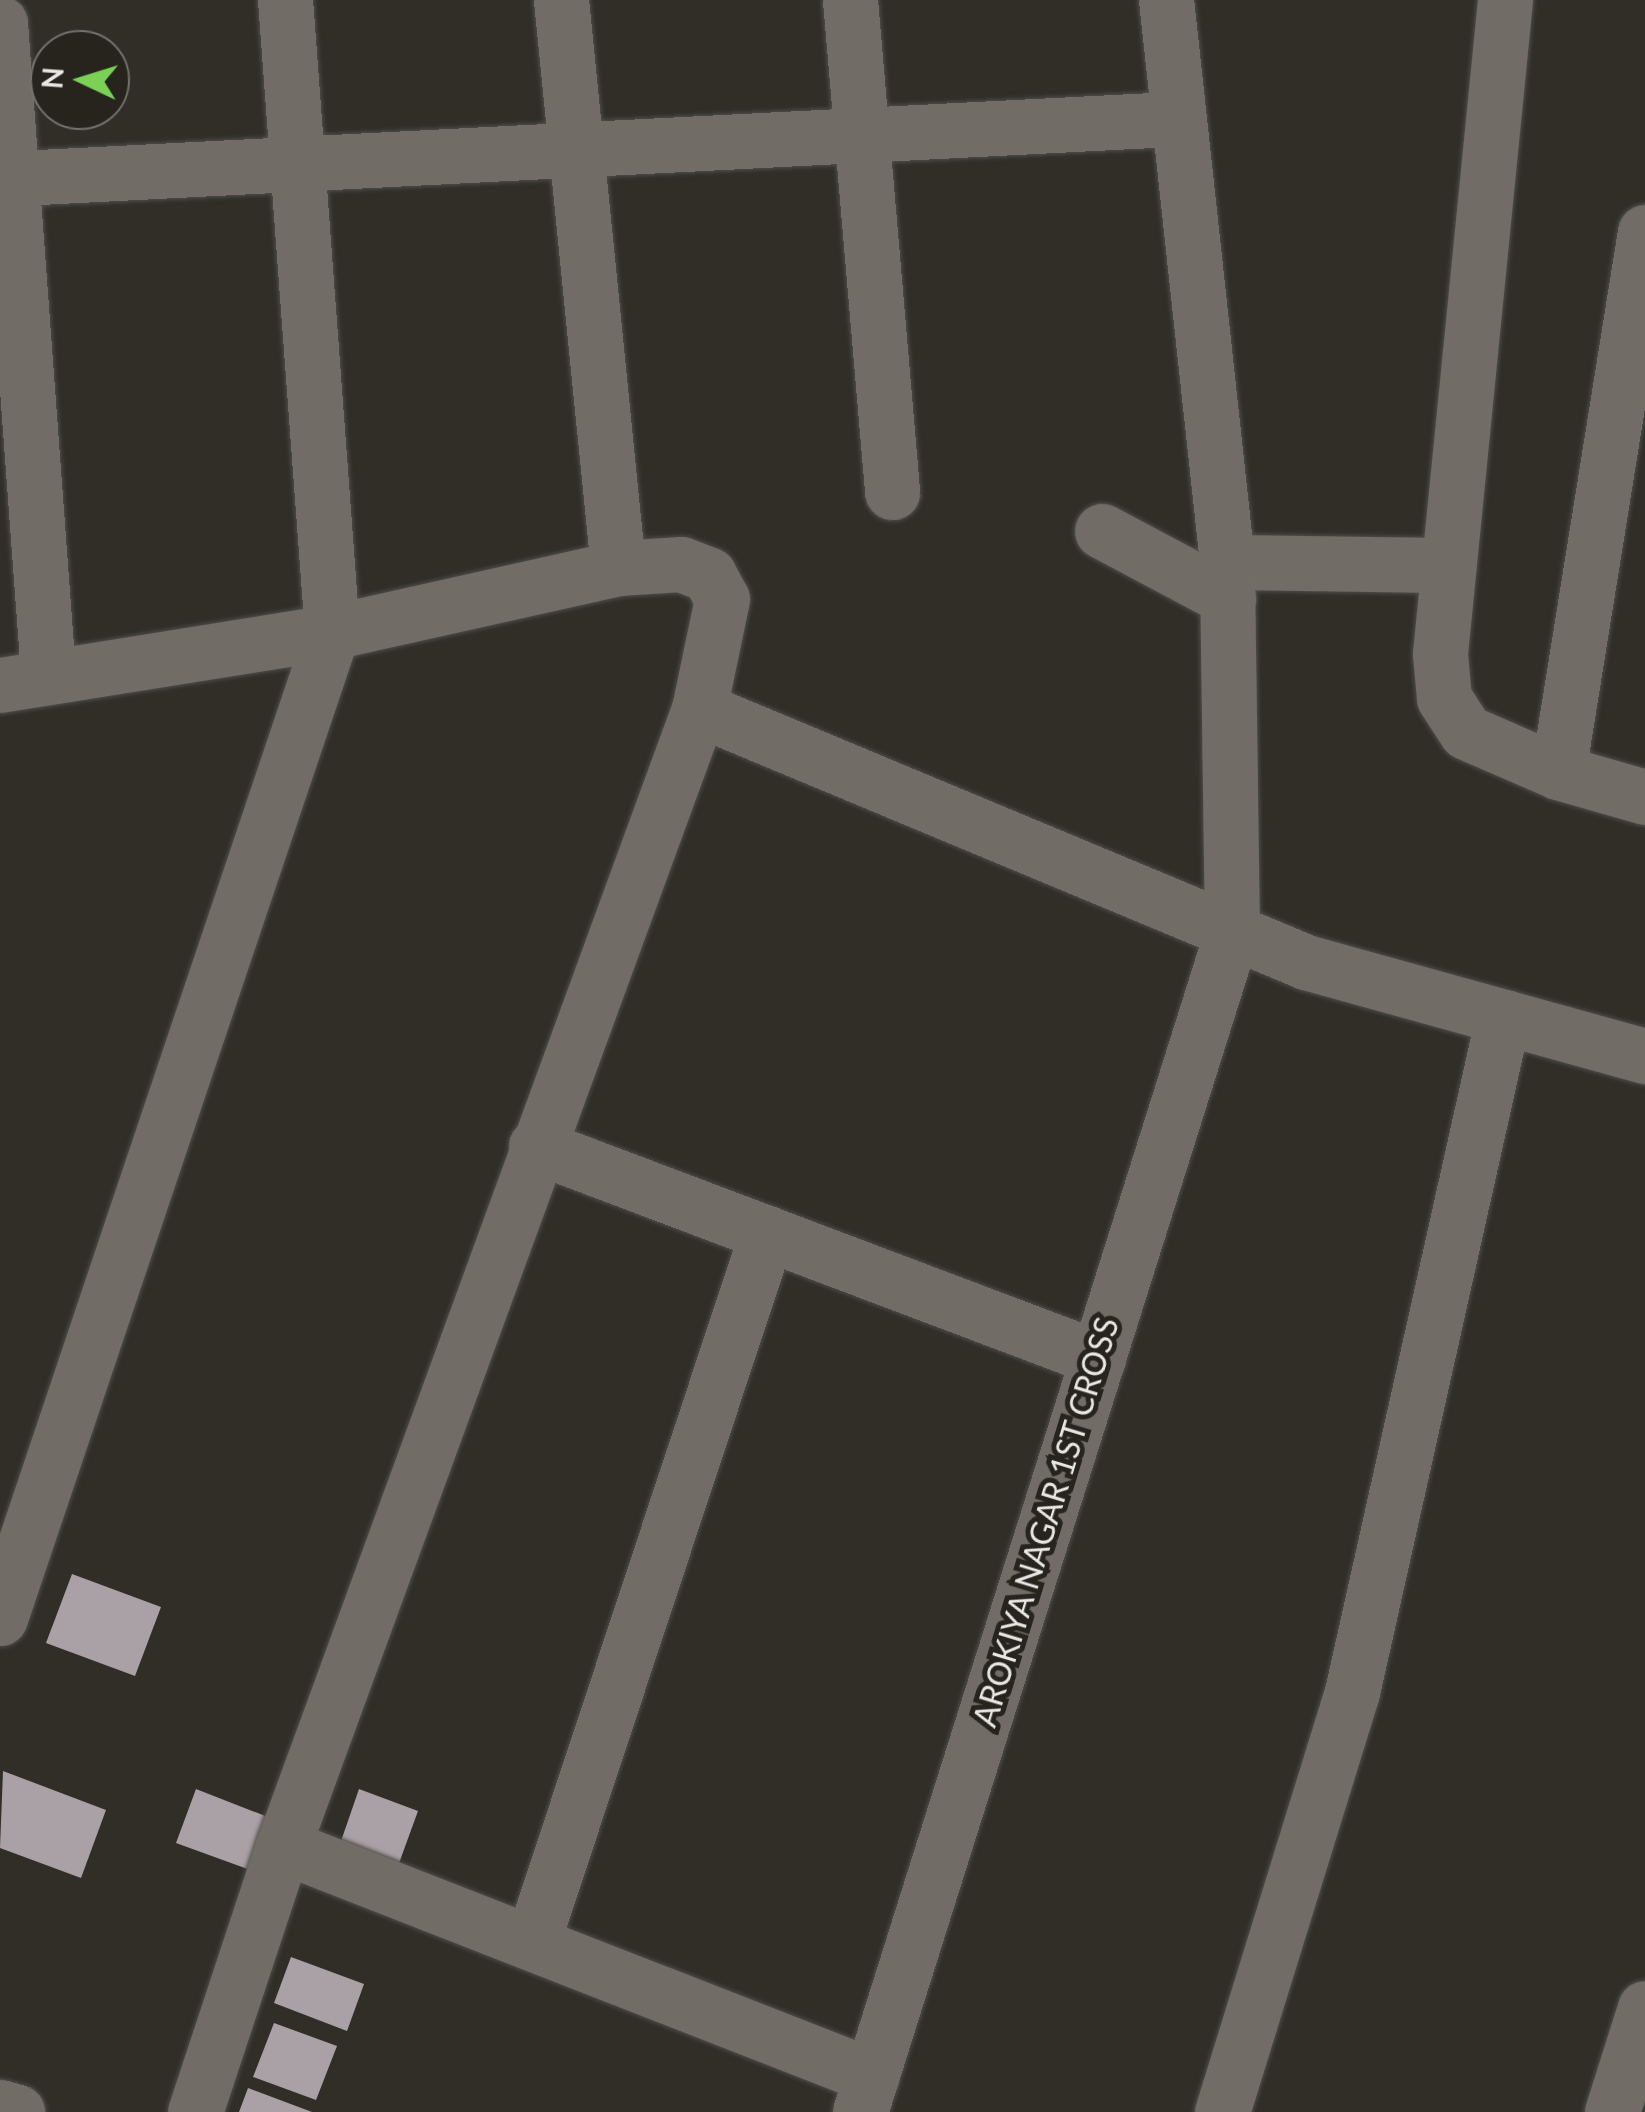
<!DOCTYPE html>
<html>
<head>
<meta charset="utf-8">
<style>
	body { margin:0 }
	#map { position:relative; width:1645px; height:2112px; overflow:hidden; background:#312e28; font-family:Lato,sans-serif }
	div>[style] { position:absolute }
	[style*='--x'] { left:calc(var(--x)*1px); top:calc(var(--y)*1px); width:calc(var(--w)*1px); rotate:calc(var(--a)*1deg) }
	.building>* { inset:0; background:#aaa1a6 }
	.roads { filter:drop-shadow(0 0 2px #4f4d48) drop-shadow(0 0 2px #4f4d48) }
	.minor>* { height:55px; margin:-27.5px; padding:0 27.5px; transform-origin:27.5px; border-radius:27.5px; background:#716d66 }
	span { translate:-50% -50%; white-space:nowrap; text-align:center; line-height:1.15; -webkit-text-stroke:10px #27241e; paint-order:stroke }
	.street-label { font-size:32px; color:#eae8e4 }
	.north { position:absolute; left:30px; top:30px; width:100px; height:100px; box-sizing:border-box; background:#27241e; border:2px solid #75726d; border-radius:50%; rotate:274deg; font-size:28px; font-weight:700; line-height:40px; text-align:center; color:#eae8e4 }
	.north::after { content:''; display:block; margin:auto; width:35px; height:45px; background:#7bd156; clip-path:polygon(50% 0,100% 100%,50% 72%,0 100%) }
</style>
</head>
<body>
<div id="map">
	<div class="building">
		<i style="clip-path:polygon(72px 1574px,161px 1607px,135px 1676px,46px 1643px)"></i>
		<i style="clip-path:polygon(3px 1771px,106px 1810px,81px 1878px,0 1848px)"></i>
		<i style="clip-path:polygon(196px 1789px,273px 1819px,253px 1871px,176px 1843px)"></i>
		<i style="clip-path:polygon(359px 1789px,418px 1811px,398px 1866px,340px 1844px)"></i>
		<i style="clip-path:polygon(291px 1957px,364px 1984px,347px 2031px,274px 2003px)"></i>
		<i style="clip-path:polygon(274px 2023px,337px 2046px,316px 2100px,253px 2077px)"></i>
		<i style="clip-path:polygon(248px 2088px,312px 2112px,239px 2112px)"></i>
	</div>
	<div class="roads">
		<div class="minor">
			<i style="--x:561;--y:0;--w:571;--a:84.27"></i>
			<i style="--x:850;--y:0;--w:494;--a:85.1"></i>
			<i style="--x:1505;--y:0;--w:657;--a:95.68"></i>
			<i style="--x:1440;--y:654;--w:44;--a:84.8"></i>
			<i style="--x:1444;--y:698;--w:40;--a:57.1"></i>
			<i style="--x:1466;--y:732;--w:100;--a:23.5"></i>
			<i style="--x:1558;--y:772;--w:91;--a:16"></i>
			<i style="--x:0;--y:23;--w:653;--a:85.78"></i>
			<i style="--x:0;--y:179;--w:1176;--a:-2.93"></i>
			<i style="--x:1102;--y:531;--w:143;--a:28"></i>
			<i style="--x:1227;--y:562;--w:221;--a:0.8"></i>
			<i style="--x:0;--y:685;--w:336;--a:-9.1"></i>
			<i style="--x:332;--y:632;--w:293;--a:-12.6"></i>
			<i style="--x:618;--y:568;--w:63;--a:-3.6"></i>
			<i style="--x:681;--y:564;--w:30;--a:21"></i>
			<i style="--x:709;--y:575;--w:27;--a:62"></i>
			<i style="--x:722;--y:599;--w:112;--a:101.8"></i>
			<i style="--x:699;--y:709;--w:1211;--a:110.1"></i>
			<i style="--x:283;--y:1846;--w:280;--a:108.3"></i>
			<i style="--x:699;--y:709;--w:658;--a:22.63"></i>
			<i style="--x:1306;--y:962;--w:352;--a:15.5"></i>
			<i style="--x:1558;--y:772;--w:547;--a:-80.85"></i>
			<i style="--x:536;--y:1146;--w:601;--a:20.67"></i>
			<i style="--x:0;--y:1618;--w:1040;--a:-71.39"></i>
			<i style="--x:332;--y:632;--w:634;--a:-94.25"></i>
			<i style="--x:283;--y:1846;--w:632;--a:21.33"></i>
			<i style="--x:532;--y:1943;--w:748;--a:-71.69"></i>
			<i style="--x:0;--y:2107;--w:18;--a:16"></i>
			<i style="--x:860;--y:2112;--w:1237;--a:-72.5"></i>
			<i style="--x:1232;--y:932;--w:370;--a:-90.8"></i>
			<i style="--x:1227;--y:562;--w:565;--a:-96.19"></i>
			<i style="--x:1222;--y:2112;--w:440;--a:-72.8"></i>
			<i style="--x:1352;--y:1692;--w:692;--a:-77.39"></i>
			<i style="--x:1612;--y:2112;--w:109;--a:-72.4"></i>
		</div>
	</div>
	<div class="street-label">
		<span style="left:1046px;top:1522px;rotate:-73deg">AROKIYA NAGAR 1ST CROSS</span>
	</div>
	<div class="north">N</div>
</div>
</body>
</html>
